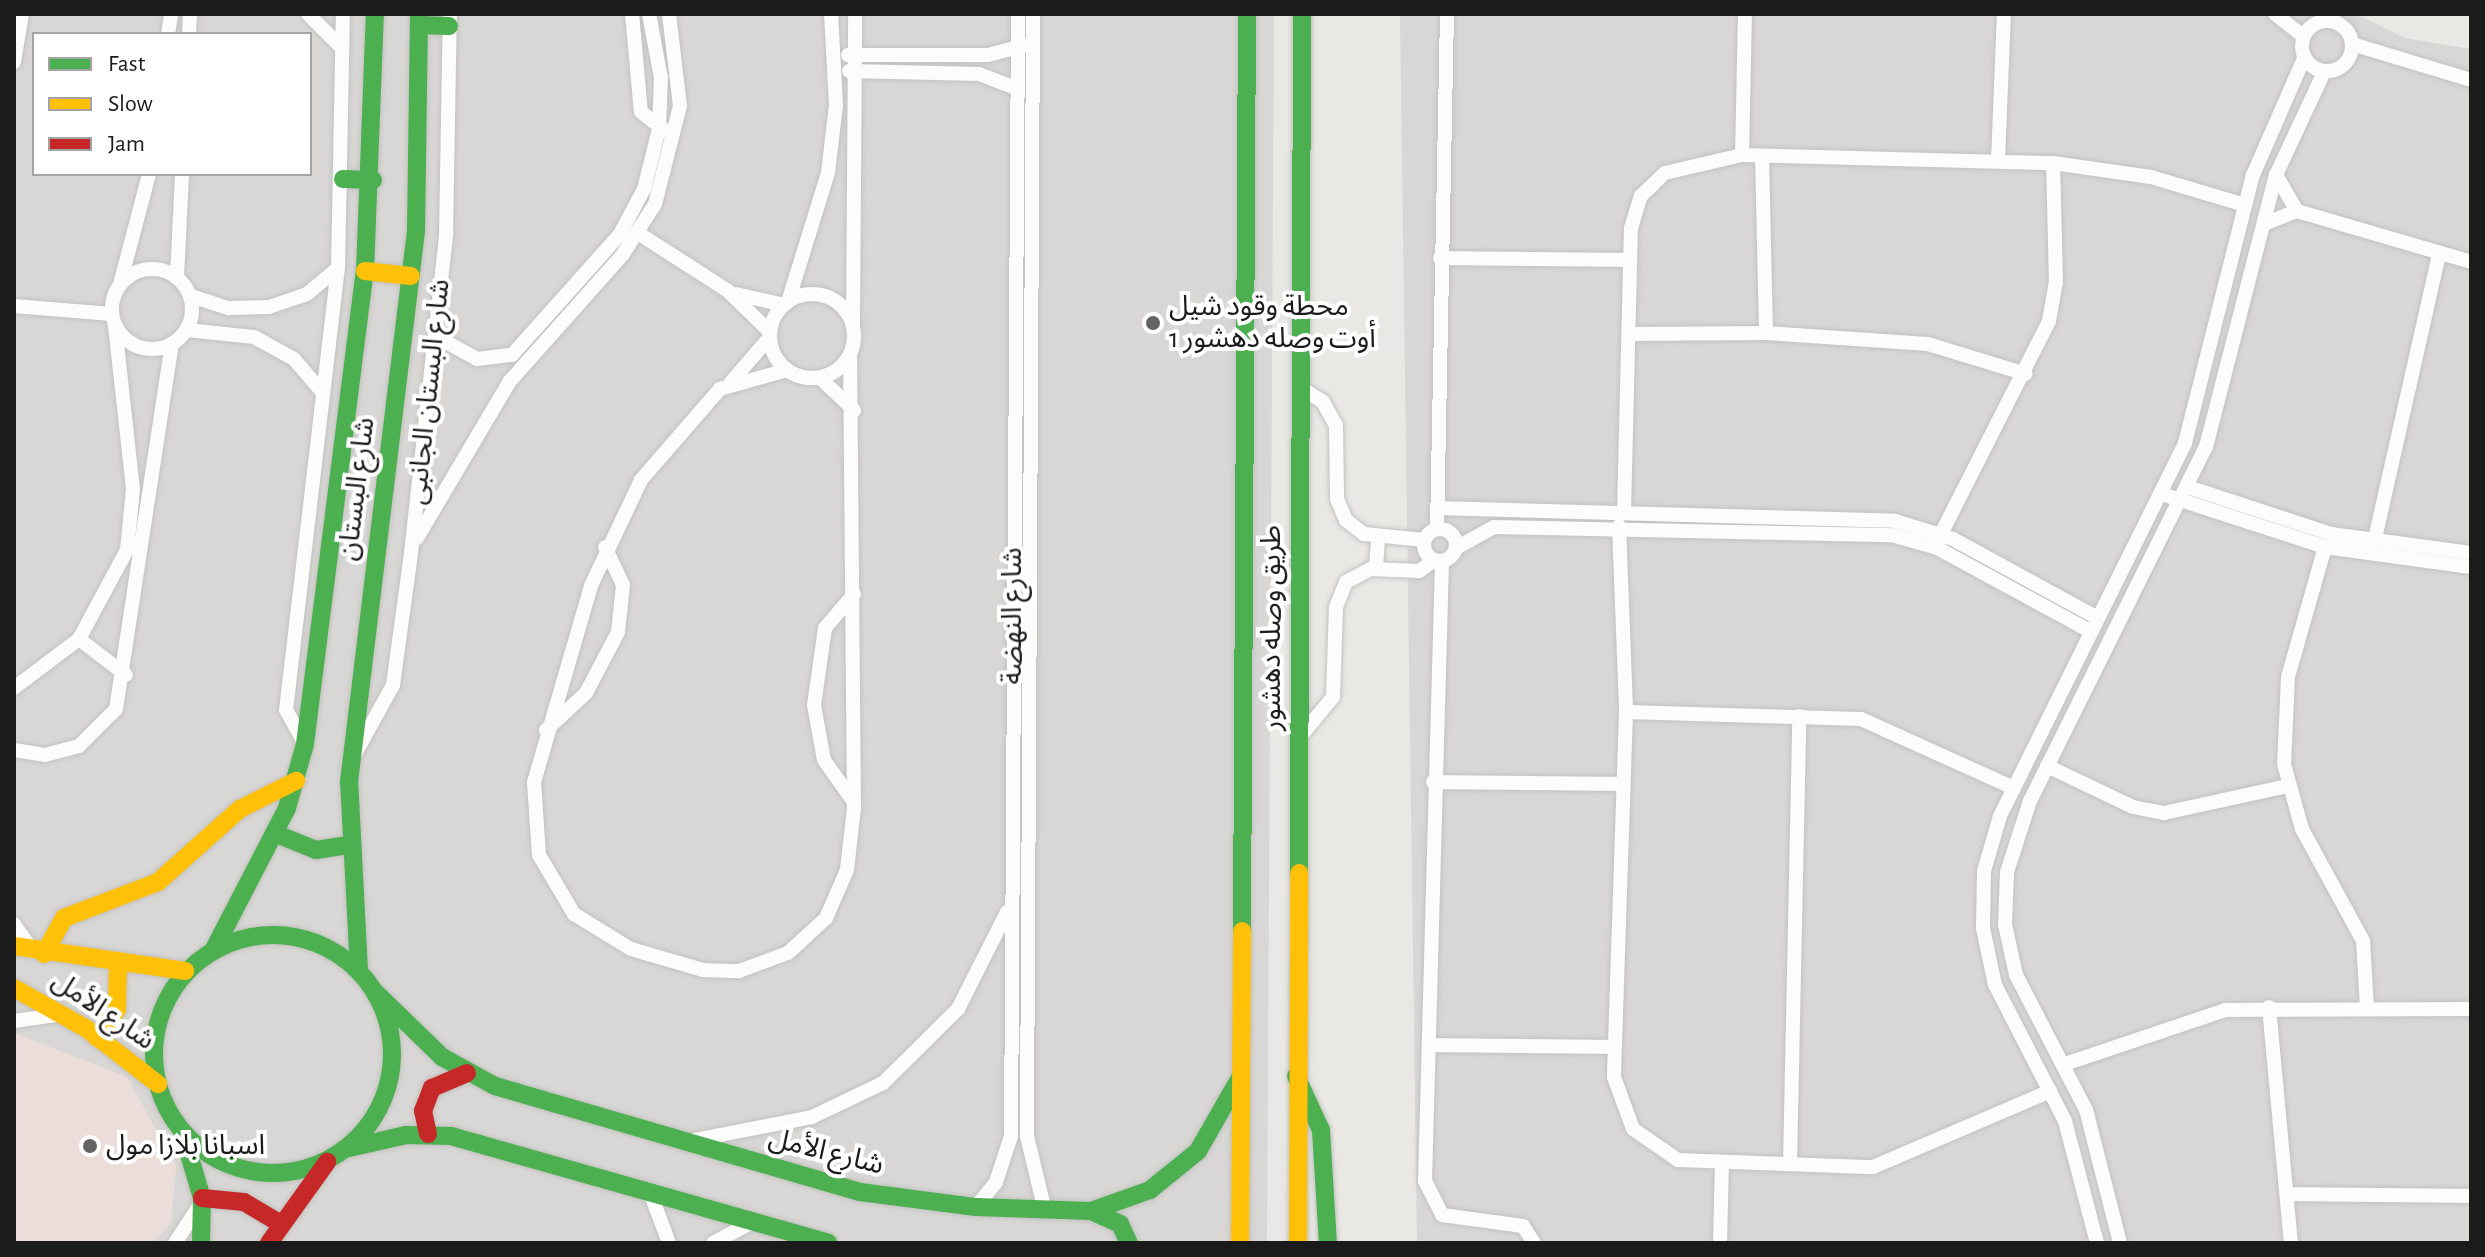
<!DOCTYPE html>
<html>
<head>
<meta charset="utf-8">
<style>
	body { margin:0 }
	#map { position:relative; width:2485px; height:1257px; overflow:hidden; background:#e9e8e4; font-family:"Alegreya Sans","Noto Sans Arabic",sans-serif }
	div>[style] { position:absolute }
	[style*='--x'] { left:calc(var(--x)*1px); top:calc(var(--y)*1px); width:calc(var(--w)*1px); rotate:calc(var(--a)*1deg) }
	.residential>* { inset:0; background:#d8d7d5 }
	.commercial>* { inset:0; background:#ebddd9 }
	.roads { filter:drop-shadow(0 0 2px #c2c2c0) drop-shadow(0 0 2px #c2c2c0) }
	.street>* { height:14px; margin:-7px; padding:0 7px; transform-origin:7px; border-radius:7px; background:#fcfcfb }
	.street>.ring { margin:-7px; padding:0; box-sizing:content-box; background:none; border:14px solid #fcfcfb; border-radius:50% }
	.fast>* { height:18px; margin:-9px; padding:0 9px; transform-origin:9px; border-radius:9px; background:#4caf50 }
	.fast>.ring { margin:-9px; padding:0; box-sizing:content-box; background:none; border:18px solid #4caf50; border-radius:50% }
	.slow>* { height:18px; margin:-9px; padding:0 9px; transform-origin:9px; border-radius:9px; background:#ffc107 }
	.jam>* { height:18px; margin:-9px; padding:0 9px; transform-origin:9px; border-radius:9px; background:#c62828 }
	.dots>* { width:22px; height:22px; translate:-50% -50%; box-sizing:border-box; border:4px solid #fff; border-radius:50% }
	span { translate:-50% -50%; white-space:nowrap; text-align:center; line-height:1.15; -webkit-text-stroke:8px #fff; paint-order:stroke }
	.poi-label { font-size:28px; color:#1b1b1b }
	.left { translate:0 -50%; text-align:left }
	.street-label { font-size:28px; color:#1b1b1b }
	.frame { position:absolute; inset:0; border:16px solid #1b1b1b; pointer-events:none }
	.legend { position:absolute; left:32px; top:32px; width:280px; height:144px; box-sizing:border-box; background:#fff; border:2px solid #a4a4a4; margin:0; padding:10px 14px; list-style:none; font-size:24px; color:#1b1b1b }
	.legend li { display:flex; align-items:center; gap:16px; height:40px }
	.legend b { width:40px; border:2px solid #a4a4a4 }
</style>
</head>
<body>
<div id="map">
	<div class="residential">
		<i style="clip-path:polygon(evenodd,14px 14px,1274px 14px,1267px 1243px,14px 1243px,14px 14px,34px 34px,310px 34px,310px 174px,34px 174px,34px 34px)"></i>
		<i style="clip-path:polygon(1400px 14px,2356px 14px,2405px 38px,2471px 49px,2471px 1243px,1417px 1243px)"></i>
	</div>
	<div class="commercial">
		<i style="clip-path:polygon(14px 1033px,127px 1077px,176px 1166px,171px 1223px,153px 1243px,14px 1243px)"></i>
	</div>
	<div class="roads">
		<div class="street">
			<i style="--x:308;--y:14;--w:47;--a:45"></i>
			<i style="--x:632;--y:14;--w:98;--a:84.8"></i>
			<i style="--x:641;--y:112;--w:31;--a:38"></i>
			<i style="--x:1033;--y:14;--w:1122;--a:90.31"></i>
			<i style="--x:1027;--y:1136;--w:77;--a:76.5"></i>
			<i style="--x:2275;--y:14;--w:36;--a:38"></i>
			<i class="ring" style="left:2302px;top:21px;width:36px;height:36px"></i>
			<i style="--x:168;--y:34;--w:20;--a:-81"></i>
			<i style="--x:189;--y:34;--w:20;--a:-87"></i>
			<i style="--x:2352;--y:44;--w:124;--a:16.8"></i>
			<i style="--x:848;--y:55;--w:140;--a:0"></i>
			<i style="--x:988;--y:55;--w:38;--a:-15"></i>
			<i style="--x:14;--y:62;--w:49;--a:-80.5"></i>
			<i style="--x:849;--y:71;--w:130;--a:1.3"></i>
			<i style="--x:979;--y:74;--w:42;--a:21"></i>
			<i style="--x:1742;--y:155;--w:141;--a:-88.8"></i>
			<i style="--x:1762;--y:156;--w:177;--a:88.7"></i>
			<i style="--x:1998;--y:161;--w:147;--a:-87.7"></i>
			<i style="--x:2276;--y:175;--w:42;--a:59.7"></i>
			<i style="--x:2264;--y:224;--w:35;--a:-22"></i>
			<i style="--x:2297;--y:211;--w:181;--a:16.3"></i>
			<i style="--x:638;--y:233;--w:107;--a:32.8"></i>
			<i style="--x:728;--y:291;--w:59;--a:44.3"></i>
			<i style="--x:1440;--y:258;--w:187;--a:0.6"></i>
			<i class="ring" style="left:112px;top:269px;width:66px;height:66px"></i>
			<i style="--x:177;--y:277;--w:103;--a:-87.2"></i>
			<i style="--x:120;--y:284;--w:114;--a:-75.2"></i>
			<i style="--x:736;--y:294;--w:49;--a:12.9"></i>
			<i class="ring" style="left:770px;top:294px;width:70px;height:70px"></i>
			<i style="--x:191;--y:296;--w:40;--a:18"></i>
			<i style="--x:229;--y:308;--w:40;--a:-1.4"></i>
			<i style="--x:269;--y:307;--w:40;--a:-18.9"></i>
			<i style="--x:307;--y:294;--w:40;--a:-40"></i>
			<i style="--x:788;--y:302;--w:135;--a:-72.8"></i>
			<i style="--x:828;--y:173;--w:68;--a:-83.3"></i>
			<i style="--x:836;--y:105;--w:91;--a:-93.1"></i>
			<i style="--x:14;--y:306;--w:98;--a:4.7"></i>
			<i style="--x:853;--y:326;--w:312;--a:-89.6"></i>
			<i style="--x:187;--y:330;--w:67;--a:6"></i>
			<i style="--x:254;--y:337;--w:46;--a:28.8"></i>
			<i style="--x:294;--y:359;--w:45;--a:49.5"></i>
			<i style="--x:1629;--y:334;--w:137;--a:-0.4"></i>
			<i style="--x:1766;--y:333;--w:162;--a:3.9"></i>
			<i style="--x:1928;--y:344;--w:102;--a:17"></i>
			<i style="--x:437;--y:337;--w:46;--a:28.8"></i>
			<i style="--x:477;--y:359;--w:35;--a:-7"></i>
			<i style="--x:512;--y:355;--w:162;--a:-48.2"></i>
			<i style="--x:620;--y:234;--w:51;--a:-61.9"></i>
			<i style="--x:644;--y:189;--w:62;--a:-76"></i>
			<i style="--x:659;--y:129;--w:51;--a:-87.8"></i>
			<i style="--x:661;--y:78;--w:65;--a:-100.6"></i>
			<i style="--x:787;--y:370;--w:70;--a:164.2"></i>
			<i style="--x:720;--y:389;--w:121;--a:131"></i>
			<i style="--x:641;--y:480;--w:117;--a:115.3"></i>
			<i style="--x:591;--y:586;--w:204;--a:106.2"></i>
			<i style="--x:534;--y:782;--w:73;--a:86.1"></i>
			<i style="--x:539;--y:855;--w:69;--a:59.3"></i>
			<i style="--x:574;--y:914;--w:67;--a:31.6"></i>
			<i style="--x:631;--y:949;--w:75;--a:16.3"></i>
			<i style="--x:703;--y:970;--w:36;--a:2"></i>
			<i style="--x:739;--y:971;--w:52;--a:-20.2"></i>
			<i style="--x:788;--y:953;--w:52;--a:-42.6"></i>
			<i style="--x:826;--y:918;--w:52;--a:-66.4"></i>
			<i style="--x:847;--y:870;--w:62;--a:-83.6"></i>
			<i style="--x:854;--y:808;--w:454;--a:-90.5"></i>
			<i style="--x:820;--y:378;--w:47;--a:43.3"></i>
			<i style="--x:731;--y:382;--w:60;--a:-49.1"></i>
			<i style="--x:1301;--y:388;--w:26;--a:32"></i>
			<i style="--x:1323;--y:402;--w:26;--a:61"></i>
			<i style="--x:1336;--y:425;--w:74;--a:89.2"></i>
			<i style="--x:1337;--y:499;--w:23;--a:67"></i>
			<i style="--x:1346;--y:520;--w:23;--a:38"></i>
			<i style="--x:1364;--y:534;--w:61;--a:5.6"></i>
			<i style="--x:2188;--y:487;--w:151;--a:18.2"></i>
			<i style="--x:2331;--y:534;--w:141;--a:7.7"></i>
			<i style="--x:2162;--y:494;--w:171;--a:18"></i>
			<i style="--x:2325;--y:547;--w:147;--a:7.8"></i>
			<i style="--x:1437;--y:508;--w:458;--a:1.6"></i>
			<i style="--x:1895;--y:521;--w:61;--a:17.2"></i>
			<i style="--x:1953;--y:539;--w:163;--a:28.6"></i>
			<i style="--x:1624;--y:512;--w:284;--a:-88.6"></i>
			<i style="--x:1631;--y:228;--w:34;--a:-73"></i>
			<i style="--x:1641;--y:196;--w:33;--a:-44"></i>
			<i style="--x:1665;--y:173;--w:79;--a:-13.2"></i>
			<i style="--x:1742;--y:155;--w:311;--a:1.5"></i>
			<i style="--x:2053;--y:163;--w:99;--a:8.1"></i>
			<i style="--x:2151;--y:177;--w:98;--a:16.6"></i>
			<i style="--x:1619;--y:526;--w:186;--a:87.8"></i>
			<i style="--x:1626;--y:712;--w:365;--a:91.9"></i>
			<i style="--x:1614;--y:1077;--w:55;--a:69.9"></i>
			<i style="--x:1633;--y:1129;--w:55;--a:34.6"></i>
			<i style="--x:1678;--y:1160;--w:195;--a:2.1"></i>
			<i style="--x:1873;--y:1167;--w:193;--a:-23.2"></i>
			<i class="ring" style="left:1424px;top:529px;width:18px;height:18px"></i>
			<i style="--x:1437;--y:529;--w:515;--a:-88.89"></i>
			<i style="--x:1941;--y:534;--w:239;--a:-63.1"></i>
			<i style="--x:2049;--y:321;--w:39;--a:-80"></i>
			<i style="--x:2056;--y:283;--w:120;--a:-91.4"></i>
			<i style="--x:417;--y:538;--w:182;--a:-59.4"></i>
			<i style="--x:510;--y:381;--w:170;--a:-48.3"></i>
			<i style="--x:623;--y:254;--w:59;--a:-57.4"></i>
			<i style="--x:655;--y:204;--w:101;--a:-75.7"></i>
			<i style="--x:680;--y:106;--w:93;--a:-96.8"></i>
			<i style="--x:2374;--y:543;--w:295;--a:-77.3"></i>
			<i style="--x:2325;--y:547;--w:135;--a:105.9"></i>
			<i style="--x:2288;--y:677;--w:87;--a:92.6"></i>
			<i style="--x:2284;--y:764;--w:67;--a:74.5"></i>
			<i style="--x:2302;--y:829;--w:128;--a:61.4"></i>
			<i style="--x:2363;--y:941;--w:67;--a:86.6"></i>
			<i style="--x:1456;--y:548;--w:43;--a:-28.9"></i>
			<i style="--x:1494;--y:527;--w:398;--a:1.2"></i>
			<i style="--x:1892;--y:535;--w:47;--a:16.1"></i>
			<i style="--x:1937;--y:548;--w:172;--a:28.5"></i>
			<i style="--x:1442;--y:561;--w:620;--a:91.57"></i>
			<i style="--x:1425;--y:1181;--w:38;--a:63"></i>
			<i style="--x:1442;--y:1215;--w:82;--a:7.7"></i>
			<i style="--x:1523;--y:1226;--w:20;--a:57"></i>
			<i style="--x:1376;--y:568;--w:31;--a:-86"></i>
			<i style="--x:854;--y:594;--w:45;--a:130.5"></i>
			<i style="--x:825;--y:628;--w:78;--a:98.1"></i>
			<i style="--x:814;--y:705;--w:56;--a:79.7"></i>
			<i style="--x:824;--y:760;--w:52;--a:54.5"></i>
			<i style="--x:79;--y:639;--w:59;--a:37.5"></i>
			<i style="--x:14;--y:688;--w:81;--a:-37"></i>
			<i style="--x:79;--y:639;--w:101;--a:-61.7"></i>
			<i style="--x:127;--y:550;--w:61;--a:-84.4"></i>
			<i style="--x:133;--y:489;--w:164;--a:-96.3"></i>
			<i style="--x:1626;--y:712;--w:235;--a:1.7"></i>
			<i style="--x:1861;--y:719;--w:168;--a:24.3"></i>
			<i style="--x:546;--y:730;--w:54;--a:-42.8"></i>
			<i style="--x:586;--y:693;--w:69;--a:-62.3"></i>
			<i style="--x:618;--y:632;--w:47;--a:-83.9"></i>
			<i style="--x:623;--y:585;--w:42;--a:-115.3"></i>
			<i style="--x:1300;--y:737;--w:52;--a:-50.5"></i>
			<i style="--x:1333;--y:697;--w:90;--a:-88.1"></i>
			<i style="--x:1336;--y:607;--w:27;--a:-68"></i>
			<i style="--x:1346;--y:582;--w:27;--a:-28"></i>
			<i style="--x:1370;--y:569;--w:49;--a:2.3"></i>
			<i style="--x:1419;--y:571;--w:19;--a:-35"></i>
			<i style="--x:305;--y:744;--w:39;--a:-119"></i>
			<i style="--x:286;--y:710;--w:445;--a:-83.3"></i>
			<i style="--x:338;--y:268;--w:254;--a:-88.9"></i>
			<i style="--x:14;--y:750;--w:31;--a:9"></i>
			<i style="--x:45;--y:755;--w:35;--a:-15"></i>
			<i style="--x:79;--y:746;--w:52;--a:-45"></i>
			<i style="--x:116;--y:709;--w:368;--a:-81.3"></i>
			<i style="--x:355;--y:754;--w:79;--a:-61.2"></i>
			<i style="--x:393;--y:685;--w:133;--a:-82.2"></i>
			<i style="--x:411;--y:553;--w:321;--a:-83.7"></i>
			<i style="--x:446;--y:234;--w:220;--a:-89"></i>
			<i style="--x:2047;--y:766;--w:95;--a:25.5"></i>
			<i style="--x:2133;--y:807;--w:32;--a:11"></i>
			<i style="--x:2164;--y:813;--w:127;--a:-12.3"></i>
			<i style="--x:1433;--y:782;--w:189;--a:0.6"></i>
			<i style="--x:14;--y:924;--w:33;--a:55"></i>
			<i style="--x:2269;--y:1007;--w:237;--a:84.7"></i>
			<i style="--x:14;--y:1021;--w:49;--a:-8.1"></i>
			<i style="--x:1431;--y:1045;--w:182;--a:0.6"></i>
			<i style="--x:2065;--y:1064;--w:169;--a:-18.6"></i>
			<i style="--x:2225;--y:1010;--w:246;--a:-0.2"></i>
			<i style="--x:694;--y:1140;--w:120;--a:-11"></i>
			<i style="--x:812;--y:1117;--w:79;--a:-25.6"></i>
			<i style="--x:883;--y:1083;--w:105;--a:-44.6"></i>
			<i style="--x:958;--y:1009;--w:109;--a:-63.2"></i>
			<i style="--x:1790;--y:1164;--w:448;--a:-88.8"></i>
			<i style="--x:2287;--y:1194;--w:184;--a:0.6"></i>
			<i style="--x:651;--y:1195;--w:51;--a:69.4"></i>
			<i style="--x:976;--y:1207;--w:32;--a:-51"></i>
			<i style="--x:996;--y:1182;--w:48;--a:-71.9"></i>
			<i style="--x:1011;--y:1136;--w:1122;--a:-89.64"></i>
			<i style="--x:175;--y:1243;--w:44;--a:-57"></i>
			<i style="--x:713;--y:1243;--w:40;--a:-28"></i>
			<i style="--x:1720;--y:1243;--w:80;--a:-88.6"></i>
			<i style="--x:2097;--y:1243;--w:126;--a:-104.7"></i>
			<i style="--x:2065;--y:1121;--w:153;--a:-117.2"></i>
			<i style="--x:1995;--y:985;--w:58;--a:-101.9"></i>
			<i style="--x:1983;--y:928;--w:57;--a:-89"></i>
			<i style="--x:1984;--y:871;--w:57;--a:-73.8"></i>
			<i style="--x:2000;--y:816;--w:416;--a:-63.6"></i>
			<i style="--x:2185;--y:443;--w:276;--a:-75.8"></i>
			<i style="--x:2253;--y:175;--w:128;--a:-66.4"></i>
			<i style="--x:2120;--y:1243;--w:137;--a:-104.3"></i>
			<i style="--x:2086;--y:1110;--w:152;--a:-117.4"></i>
			<i style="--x:2016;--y:975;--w:52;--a:-102.2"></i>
			<i style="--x:2005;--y:924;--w:52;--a:-87.8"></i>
			<i style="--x:2007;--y:872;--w:75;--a:-72.1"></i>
			<i style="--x:2030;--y:801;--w:395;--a:-63.6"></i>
			<i style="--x:2206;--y:447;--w:281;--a:-75.6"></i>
			<i style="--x:2276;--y:175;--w:114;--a:-65"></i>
		</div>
		<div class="fast">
			<i style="--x:419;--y:25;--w:30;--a:2"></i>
			<i style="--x:343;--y:179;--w:30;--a:2"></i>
			<i style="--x:274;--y:833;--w:45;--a:22"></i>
			<i style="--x:316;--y:850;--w:32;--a:-9"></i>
			<i style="--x:1299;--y:873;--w:859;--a:-89.8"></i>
			<i style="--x:1242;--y:931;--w:917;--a:-89.69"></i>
			<i class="ring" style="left:154px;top:935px;width:220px;height:220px"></i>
			<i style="--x:214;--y:949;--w:159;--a:-62.6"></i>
			<i style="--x:287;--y:808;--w:66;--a:-74.3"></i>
			<i style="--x:305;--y:744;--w:477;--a:-82.8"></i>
			<i style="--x:365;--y:271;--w:257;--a:-87.8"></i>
			<i style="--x:359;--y:970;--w:188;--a:-93"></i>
			<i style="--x:349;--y:782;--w:555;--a:-83.07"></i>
			<i style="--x:416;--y:231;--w:217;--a:-89.2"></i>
			<i style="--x:376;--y:993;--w:92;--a:44.1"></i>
			<i style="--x:442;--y:1057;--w:60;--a:28.7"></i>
			<i style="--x:495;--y:1086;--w:380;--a:16.2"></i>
			<i style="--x:860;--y:1192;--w:117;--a:7.4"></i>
			<i style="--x:976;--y:1207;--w:115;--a:2"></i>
			<i style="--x:1091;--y:1211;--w:63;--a:-19.6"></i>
			<i style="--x:1150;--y:1190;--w:62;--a:-39.1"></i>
			<i style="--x:1198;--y:1151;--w:86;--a:-60.2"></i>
			<i style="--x:1296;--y:1076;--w:60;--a:65.2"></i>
			<i style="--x:1321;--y:1130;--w:113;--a:86.5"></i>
			<i style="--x:183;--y:1134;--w:67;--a:73.5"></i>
			<i style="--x:202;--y:1198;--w:45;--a:91.3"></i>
			<i style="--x:349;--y:1148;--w:58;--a:-12.8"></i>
			<i style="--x:406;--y:1135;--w:45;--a:1.3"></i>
			<i style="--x:451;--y:1136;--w:392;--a:15.8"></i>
			<i style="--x:1091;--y:1211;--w:32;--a:24"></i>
			<i style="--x:1120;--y:1224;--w:21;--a:65"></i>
		</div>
		<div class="slow">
			<i style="--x:365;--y:271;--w:46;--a:6.2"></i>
			<i style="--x:14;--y:946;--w:173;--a:8.3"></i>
			<i style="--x:44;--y:954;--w:41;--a:-60.9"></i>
			<i style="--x:64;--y:918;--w:101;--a:-21"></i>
			<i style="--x:158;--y:882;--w:110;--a:-41.7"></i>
			<i style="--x:240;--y:809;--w:63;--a:-26.6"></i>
			<i style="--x:14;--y:988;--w:84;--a:29.3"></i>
			<i style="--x:87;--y:1029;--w:90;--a:37.8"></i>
			<i style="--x:97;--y:1038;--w:35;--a:-55"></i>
			<i style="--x:117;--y:1009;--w:44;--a:-88.7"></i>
			<i style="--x:1240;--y:1243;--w:312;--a:-89.6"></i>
			<i style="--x:1298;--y:1243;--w:370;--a:-89.8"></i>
		</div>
		<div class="jam">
			<i style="--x:428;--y:1134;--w:24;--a:-102"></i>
			<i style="--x:423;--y:1111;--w:25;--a:-69"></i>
			<i style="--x:432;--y:1088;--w:38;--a:-23"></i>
			<i style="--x:202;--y:1198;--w:42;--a:5.4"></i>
			<i style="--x:244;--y:1202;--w:43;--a:30.7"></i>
			<i style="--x:269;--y:1243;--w:100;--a:-54.4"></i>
		</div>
	</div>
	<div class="dots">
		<i style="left:1153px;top:323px;background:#636361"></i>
		<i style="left:90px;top:1146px;background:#636361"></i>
	</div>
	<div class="poi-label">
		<span class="left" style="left:1169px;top:323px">محطة وقود شيل<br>أوت وصله دهشور 1</span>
		<span class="left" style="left:106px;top:1146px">اسبانا بلازا مول</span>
	</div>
	<div class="street-label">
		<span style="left:429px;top:392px;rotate:-84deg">شارع البستان الجانبى</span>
		<span style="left:357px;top:489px;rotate:-83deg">شارع البستان</span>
		<span style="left:1013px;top:616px;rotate:-90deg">شارع النهضة</span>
		<span style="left:1272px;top:628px;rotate:-90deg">طريق وصله دهشور</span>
		<span style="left:103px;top:1011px;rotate:34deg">شارع الأمل</span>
		<span style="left:826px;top:1152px;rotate:14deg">شارع الأمل</span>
	</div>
	<div class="frame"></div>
	<ul class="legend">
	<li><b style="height:10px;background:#4caf50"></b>Fast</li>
	<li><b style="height:10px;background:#ffc107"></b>Slow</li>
	<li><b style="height:10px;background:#c62828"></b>Jam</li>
	</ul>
</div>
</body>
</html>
